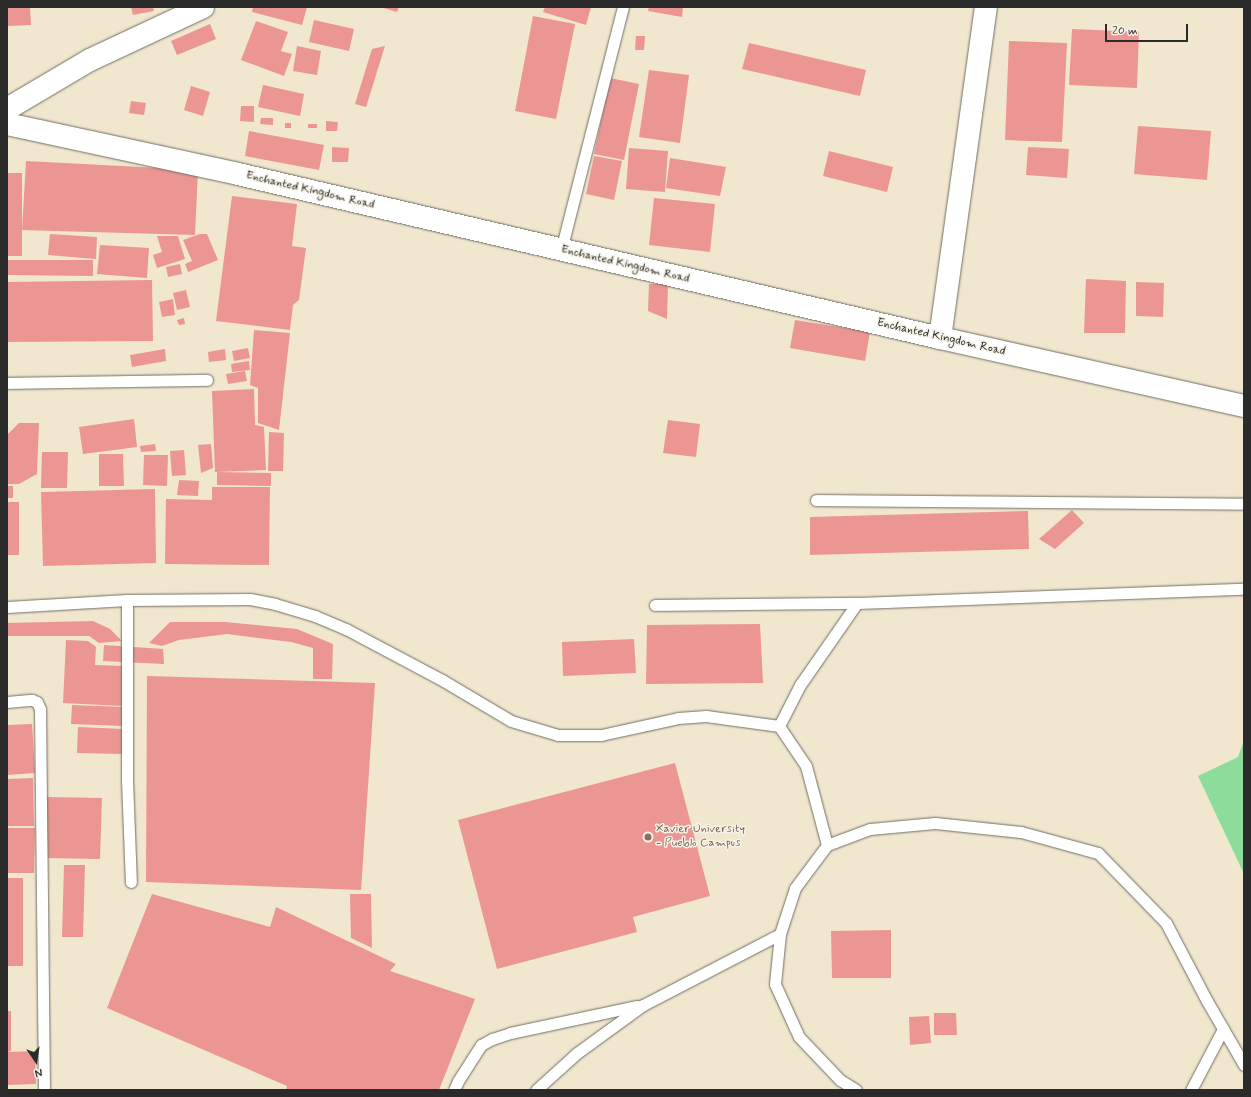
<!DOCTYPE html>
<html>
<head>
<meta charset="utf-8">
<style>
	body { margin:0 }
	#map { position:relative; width:1251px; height:1097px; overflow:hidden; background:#f0e7ce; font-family:Mynerve,sans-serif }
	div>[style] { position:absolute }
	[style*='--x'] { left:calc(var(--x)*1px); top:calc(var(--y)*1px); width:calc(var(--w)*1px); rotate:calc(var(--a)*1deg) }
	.green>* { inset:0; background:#8cdd9c }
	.building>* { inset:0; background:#ec9693 }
	.roads { filter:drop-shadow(0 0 1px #706d64) drop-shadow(0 0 1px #706d64) }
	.lane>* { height:11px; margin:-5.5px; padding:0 5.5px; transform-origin:5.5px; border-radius:5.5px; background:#fff }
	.street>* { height:22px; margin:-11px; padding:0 11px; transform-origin:11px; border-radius:11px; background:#fff }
	.dots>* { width:11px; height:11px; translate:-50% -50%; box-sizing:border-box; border:2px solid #f7f3e8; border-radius:50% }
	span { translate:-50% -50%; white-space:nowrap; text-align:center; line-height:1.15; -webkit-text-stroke:3px #f7f3e8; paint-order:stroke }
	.street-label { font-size:12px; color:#2b2b2b }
	.education-label { font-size:12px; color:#785e54 }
	.left { translate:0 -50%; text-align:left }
	.frame { position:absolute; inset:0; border:8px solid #2b2b2b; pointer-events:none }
	.north { position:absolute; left:16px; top:1041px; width:40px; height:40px; -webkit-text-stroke:3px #f7f3e8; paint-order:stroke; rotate:167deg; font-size:11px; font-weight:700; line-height:16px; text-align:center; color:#2b2b2b }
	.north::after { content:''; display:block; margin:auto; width:14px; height:18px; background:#2b2b2b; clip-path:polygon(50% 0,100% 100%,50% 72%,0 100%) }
	.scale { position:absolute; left:1105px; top:24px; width:83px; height:18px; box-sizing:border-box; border:2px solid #2b2b2b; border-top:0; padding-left:5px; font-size:12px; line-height:14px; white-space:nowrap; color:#2b2b2b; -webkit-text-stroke:3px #f7f3e8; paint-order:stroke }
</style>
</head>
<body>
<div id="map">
	<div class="green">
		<i style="clip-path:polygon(1244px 740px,1244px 874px,1198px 776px,1238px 757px)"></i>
	</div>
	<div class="building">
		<i style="clip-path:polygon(7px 7px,30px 7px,31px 25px,7px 26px)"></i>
		<i style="clip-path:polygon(131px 7px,153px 7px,154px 11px,133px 15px)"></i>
		<i style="clip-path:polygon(253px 7px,307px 7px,302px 25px,252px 12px)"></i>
		<i style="clip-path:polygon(380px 7px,399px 7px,397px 12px)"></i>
		<i style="clip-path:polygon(545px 7px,591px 7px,586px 25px,543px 12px)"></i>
		<i style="clip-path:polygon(649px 7px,683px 7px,682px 17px,648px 11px)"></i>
		<i style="clip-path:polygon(533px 16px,575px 24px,556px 119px,515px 111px)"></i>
		<i style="clip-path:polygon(314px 20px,354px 29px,349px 51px,309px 42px)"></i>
		<i style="clip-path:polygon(256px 21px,288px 32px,281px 51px,292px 54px,284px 76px,241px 60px)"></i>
		<i style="clip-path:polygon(210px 24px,216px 39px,177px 55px,171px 41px)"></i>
		<i style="clip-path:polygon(1072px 29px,1139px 32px,1137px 88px,1069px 85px)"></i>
		<i style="clip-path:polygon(636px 36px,645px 36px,644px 50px,635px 50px)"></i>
		<i style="clip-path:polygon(1009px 41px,1067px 43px,1062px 142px,1005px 140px)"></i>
		<i style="clip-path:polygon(749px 43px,866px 70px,860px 96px,742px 69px)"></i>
		<i style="clip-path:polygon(297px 46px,321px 51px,317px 75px,293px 71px)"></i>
		<i style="clip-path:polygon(385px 46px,366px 107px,355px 104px,372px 49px)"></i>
		<i style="clip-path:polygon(649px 70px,689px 75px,680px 143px,639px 137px)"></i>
		<i style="clip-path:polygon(610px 78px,639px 84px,624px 160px,594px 154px)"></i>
		<i style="clip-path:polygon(263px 85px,304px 94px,300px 116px,258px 107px)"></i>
		<i style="clip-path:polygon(191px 86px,210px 92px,203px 116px,184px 110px)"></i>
		<i style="clip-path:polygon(131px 101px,146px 103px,144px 115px,129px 113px)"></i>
		<i style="clip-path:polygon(241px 106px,254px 106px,254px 122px,240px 121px)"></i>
		<i style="clip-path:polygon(261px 118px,273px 118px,273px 125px,260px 124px)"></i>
		<i style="clip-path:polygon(326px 121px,338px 122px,337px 131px,326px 131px)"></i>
		<i style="clip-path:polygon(285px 123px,291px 123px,291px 128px,285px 128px)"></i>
		<i style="clip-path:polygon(308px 124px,317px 124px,317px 128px,308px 128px)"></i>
		<i style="clip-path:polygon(1138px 126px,1211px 131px,1207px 180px,1134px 174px)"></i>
		<i style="clip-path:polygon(249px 131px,324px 145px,319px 170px,245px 156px)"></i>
		<i style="clip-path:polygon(332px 147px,349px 148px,348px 162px,332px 162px)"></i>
		<i style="clip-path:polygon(1028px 147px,1069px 149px,1067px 178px,1026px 175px)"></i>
		<i style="clip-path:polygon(629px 148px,668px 151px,665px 192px,626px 189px)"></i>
		<i style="clip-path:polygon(829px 151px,893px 167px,887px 192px,823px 176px)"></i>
		<i style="clip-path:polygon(594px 156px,622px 161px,614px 200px,586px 194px)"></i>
		<i style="clip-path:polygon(670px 158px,726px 167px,720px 196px,666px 188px)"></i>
		<i style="clip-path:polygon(26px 161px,198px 170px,195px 235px,22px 230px)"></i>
		<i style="clip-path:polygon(7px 173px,22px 173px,22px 256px,7px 256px)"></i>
		<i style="clip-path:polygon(232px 196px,297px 204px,292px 246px,306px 248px,299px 300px,293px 305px,290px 330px,216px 321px)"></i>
		<i style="clip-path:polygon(654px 198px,715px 204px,710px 252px,649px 245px)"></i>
		<i style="clip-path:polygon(50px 234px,97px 237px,96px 259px,48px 255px)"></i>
		<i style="clip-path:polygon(200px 234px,207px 234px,218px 260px,188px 272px,185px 264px,192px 261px,183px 240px)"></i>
		<i style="clip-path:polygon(157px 236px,178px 236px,185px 259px,157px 268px,153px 255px,162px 252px)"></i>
		<i style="clip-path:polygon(100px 245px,149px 248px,147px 278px,97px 274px)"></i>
		<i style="clip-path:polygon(7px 260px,93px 260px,93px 276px,7px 275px)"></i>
		<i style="clip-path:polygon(180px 264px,182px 274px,168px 277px,166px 267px)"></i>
		<i style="clip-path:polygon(1086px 279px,1126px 281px,1125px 333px,1084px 333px)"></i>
		<i style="clip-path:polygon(152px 280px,153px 341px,7px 342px,7px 282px)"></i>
		<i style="clip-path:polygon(1136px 282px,1164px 283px,1163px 317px,1136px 316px)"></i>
		<i style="clip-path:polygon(649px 284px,668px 284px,667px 319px,648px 311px)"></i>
		<i style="clip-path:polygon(186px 290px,190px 307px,177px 310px,173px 293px)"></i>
		<i style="clip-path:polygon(173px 299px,175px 315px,162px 317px,159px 302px)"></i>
		<i style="clip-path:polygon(184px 318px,185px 324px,179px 325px,177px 320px)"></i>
		<i style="clip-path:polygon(795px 320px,870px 332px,865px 361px,790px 348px)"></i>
		<i style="clip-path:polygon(254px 330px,290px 333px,279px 430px,258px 423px,258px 388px,250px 385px)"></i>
		<i style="clip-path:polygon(248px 348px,250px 358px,234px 361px,232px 351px)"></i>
		<i style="clip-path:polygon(165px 349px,166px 361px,132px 367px,130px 355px)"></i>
		<i style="clip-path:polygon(225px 349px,226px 360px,209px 362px,208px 352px)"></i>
		<i style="clip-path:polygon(249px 361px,250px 370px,232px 372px,231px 364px)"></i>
		<i style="clip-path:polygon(245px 371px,247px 381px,228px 384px,226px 374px)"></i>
		<i style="clip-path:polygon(254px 389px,255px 425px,264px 427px,266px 470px,215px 472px,212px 391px)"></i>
		<i style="clip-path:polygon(134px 419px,137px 447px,83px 454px,79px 427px)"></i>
		<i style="clip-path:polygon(668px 420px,700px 424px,696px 457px,663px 453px)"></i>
		<i style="clip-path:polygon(19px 423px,39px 423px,37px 474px,19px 484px,7px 484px,7px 435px)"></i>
		<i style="clip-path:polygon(269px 432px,284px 433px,283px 471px,268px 471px)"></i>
		<i style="clip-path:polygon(155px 444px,156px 451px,141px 452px,140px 446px)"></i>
		<i style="clip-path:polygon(211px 444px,213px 468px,201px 473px,198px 445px)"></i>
		<i style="clip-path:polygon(184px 450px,186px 475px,172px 476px,170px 451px)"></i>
		<i style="clip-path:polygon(42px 452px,68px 452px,67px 488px,41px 488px)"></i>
		<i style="clip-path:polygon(99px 454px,123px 454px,124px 486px,99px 486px)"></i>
		<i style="clip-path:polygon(144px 455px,168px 455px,167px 486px,143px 485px)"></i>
		<i style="clip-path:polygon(217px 472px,271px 473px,271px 486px,217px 485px)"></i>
		<i style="clip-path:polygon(179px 480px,199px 481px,198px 496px,177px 495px)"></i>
		<i style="clip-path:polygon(7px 486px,13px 486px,13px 498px,7px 498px)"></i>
		<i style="clip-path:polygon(212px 487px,270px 487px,269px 565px,165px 564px,166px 499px,212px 500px)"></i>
		<i style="clip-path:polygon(155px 489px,156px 563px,43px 566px,41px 492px)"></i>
		<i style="clip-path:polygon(7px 502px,19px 502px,19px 555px,7px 555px)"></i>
		<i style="clip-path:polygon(1072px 510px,1084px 523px,1055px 549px,1039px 539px)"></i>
		<i style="clip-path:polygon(1028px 511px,1029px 549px,810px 555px,810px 517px)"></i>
		<i style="clip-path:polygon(93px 621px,110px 629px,122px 641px,99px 643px,89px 636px,7px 636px,7px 623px)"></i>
		<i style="clip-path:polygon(170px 622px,225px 622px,297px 629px,333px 644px,332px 679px,313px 679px,313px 648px,291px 642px,227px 634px,179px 640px,162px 646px,149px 643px)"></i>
		<i style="clip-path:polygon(760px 624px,763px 683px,646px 684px,647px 625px)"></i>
		<i style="clip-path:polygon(634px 639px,636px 673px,563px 676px,562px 642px)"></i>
		<i style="clip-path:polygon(66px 640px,88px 641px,96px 647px,95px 665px,124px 666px,123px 706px,63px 703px)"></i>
		<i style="clip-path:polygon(104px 645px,163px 649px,164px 664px,103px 661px)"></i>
		<i style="clip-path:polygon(147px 676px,375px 683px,361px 890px,146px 882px)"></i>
		<i style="clip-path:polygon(72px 705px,125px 707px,124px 726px,71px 724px)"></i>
		<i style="clip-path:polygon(32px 724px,35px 773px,7px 775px,7px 725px)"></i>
		<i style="clip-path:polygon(78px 727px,123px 729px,122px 754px,77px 753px)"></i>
		<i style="clip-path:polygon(675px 763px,710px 896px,633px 917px,637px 932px,497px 969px,458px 820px)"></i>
		<i style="clip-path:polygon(33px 778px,34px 826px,7px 826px,7px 779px)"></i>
		<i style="clip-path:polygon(47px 797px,102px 798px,100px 859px,45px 858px)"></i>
		<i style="clip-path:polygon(7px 828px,35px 828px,34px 873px,7px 873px)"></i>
		<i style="clip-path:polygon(64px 865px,85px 865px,83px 937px,62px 937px)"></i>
		<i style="clip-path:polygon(7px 878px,23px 878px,23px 966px,7px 966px)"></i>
		<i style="clip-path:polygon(152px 894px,270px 927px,276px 907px,396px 964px,390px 971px,475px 999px,439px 1090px,286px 1090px,287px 1086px,107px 1008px)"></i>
		<i style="clip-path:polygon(350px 894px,371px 894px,372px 948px,351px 938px)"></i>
		<i style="clip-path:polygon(891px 930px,891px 978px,832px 978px,831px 931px)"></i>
		<i style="clip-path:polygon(7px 1011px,11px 1011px,11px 1051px,7px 1052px)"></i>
		<i style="clip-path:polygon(934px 1013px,956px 1013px,957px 1035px,934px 1035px)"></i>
		<i style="clip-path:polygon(929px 1016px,931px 1043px,910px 1045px,909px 1017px)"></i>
		<i style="clip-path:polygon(35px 1051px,36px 1084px,7px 1085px,7px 1052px)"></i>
	</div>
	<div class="roads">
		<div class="lane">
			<i style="--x:561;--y:250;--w:251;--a:-75.7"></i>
			<i style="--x:7;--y:383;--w:200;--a:-0.9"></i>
			<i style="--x:816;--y:500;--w:428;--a:0.5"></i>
			<i style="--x:127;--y:600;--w:180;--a:90"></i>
			<i style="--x:127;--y:780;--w:102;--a:87.8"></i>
			<i style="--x:655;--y:605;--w:202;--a:-0.6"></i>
			<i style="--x:7;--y:607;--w:120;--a:-3.3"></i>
			<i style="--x:127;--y:600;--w:123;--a:-0.5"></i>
			<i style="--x:250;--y:599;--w:25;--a:11"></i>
			<i style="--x:275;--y:604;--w:42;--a:16.7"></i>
			<i style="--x:315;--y:616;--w:34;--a:23"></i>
			<i style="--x:346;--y:629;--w:109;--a:28"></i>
			<i style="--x:442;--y:680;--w:80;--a:30.7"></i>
			<i style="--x:511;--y:721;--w:49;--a:16.6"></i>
			<i style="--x:558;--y:735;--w:43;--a:0"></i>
			<i style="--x:601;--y:735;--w:79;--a:-12.4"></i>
			<i style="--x:678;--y:718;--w:28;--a:-4"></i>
			<i style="--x:706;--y:716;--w:74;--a:7.8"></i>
			<i style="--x:779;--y:726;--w:48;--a:56"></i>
			<i style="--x:806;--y:766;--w:82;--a:75.1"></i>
			<i style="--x:7;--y:702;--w:25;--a:-5"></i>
			<i style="--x:32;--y:700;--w:5;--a:22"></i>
			<i style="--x:37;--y:702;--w:8;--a:67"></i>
			<i style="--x:40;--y:709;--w:381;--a:89.4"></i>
			<i style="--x:779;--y:726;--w:46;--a:-62.9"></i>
			<i style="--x:800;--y:685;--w:100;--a:-55.2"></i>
			<i style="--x:857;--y:603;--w:387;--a:-2.1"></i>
			<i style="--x:454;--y:1090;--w:10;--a:-66"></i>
			<i style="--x:458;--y:1081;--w:43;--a:-57.4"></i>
			<i style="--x:481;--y:1045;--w:13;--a:-29"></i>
			<i style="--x:492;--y:1039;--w:19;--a:-18"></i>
			<i style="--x:510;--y:1033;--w:130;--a:-12"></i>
			<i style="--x:536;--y:1090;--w:55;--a:-42.1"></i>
			<i style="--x:577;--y:1053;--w:82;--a:-36"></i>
			<i style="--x:643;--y:1005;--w:154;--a:-27.4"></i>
			<i style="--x:856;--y:1090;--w:19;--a:-148"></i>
			<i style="--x:840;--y:1080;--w:59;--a:-133.6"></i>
			<i style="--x:799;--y:1037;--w:58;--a:-114.4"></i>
			<i style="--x:775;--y:984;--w:50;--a:-84.3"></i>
			<i style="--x:780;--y:934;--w:48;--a:-71.9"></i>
			<i style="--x:795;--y:888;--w:54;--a:-53.3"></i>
			<i style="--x:827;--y:845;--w:46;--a:-20.4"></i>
			<i style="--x:870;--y:829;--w:65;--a:-5.3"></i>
			<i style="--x:935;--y:823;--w:86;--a:6"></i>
			<i style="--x:1021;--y:832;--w:80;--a:15.3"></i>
			<i style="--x:1098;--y:853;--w:98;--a:45.8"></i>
			<i style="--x:1166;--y:923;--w:88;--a:62.3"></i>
			<i style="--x:1207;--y:1001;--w:74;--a:60"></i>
			<i style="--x:1191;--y:1090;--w:69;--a:-62.3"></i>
		</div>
		<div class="street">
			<i style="--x:7;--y:109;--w:96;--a:-30.6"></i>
			<i style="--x:90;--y:60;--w:125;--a:-25.1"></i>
			<i style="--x:7;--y:124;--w:236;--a:12.2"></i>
			<i style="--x:238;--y:174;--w:721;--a:13.15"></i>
			<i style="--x:940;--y:338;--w:312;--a:12.6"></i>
			<i style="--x:940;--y:338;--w:334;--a:-82.1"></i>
		</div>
	</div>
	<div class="dots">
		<i style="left:648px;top:837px;background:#8d6e63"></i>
	</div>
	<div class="street-label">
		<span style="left:310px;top:191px;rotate:13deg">Enchanted Kingdom Road</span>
		<span style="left:625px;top:265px;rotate:13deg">Enchanted Kingdom Road</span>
		<span style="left:941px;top:338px;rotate:13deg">Enchanted Kingdom Road</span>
	</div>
	<div class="education-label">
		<span class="left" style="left:656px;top:837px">Xavier University<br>- Pueblo Campus</span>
	</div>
	<div class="frame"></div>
	<div class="north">N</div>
	<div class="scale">20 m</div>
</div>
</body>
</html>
